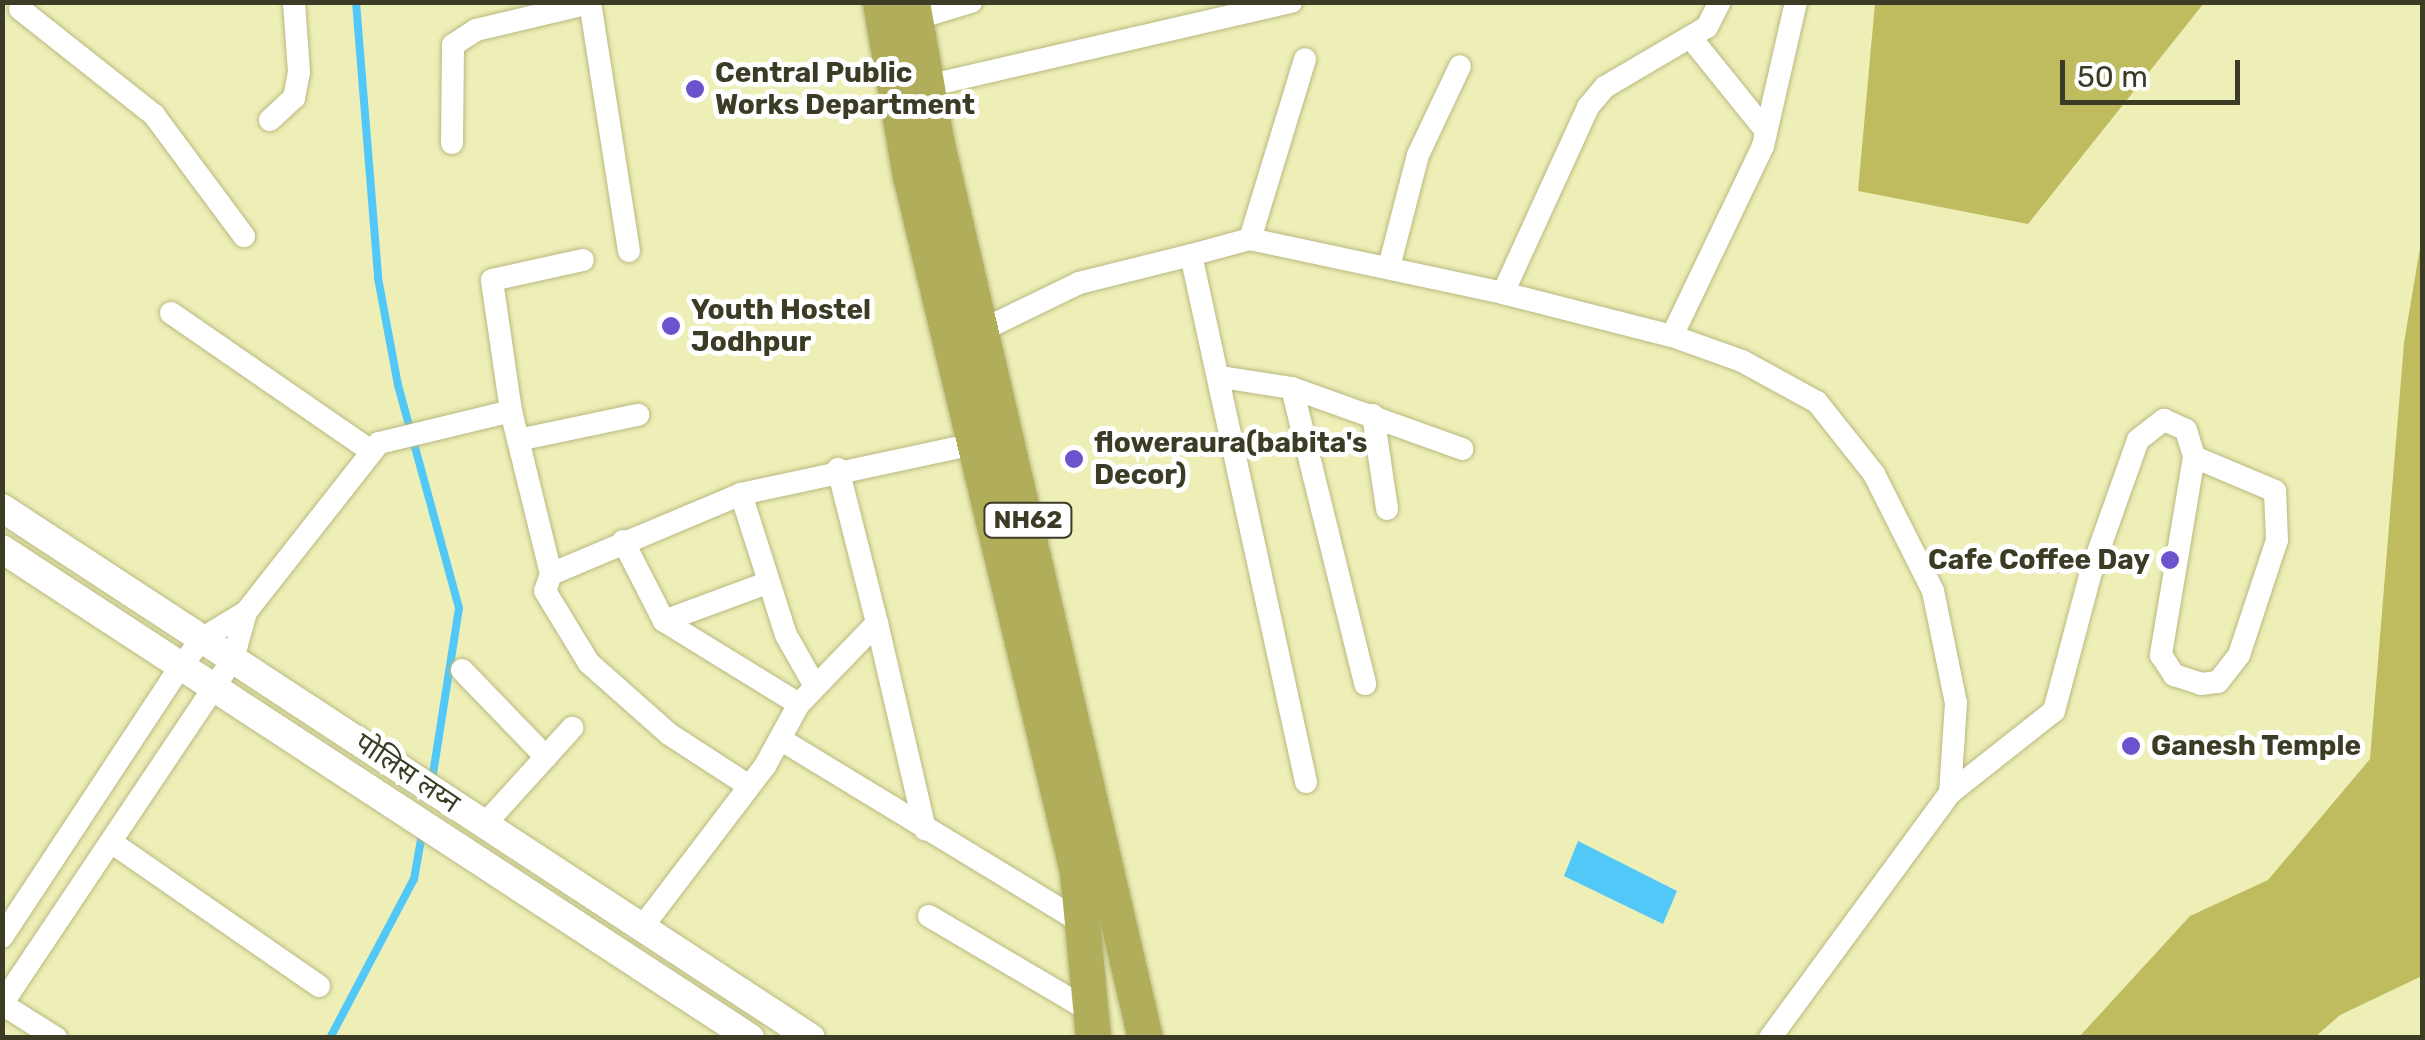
<!DOCTYPE html>
<html>
<head>
<meta charset="utf-8">
<style>
	body { margin:0 }
	#map { position:relative; width:2425px; height:1040px; overflow:hidden; background:#eeefb6; font-family:Rubik,"Noto Sans Devanagari",sans-serif }
	div>[style] { position:absolute }
	[style*='--x'] { left:calc(var(--x)*1px); top:calc(var(--y)*1px); width:calc(var(--w)*1px); rotate:calc(var(--a)*1deg) }
	.green>* { inset:0; background:#bebc5f }
	.water>* { inset:0; background:#51c8f8 }
	.stream>* { height:8px; margin:-4px; padding:0 4px; transform-origin:4px; border-radius:4px; background:#51c8f8 }
	.roads { filter:drop-shadow(0 0 2px #b8b881) drop-shadow(0 0 2px #b8b881) }
	.minor>* { height:22px; margin:-11px; padding:0 11px; transform-origin:11px; border-radius:11px; background:#fff }
	.tertiary>* { height:28px; margin:-14px; padding:0 14px; transform-origin:14px; border-radius:14px; background:#fff }
	.trunk>* { height:35px; margin:-17.5px; padding:0 17.5px; transform-origin:17.5px; border-radius:17.5px; background:#b0ae5a }
	.dots>* { width:28px; height:28px; translate:-50% -50%; box-sizing:border-box; border:5px solid #fff; border-radius:50% }
	span { translate:-50% -50%; white-space:nowrap; text-align:center; line-height:1.15; -webkit-text-stroke:10px #fff; paint-order:stroke }
	.shield-label span { padding:2px 8px; background:#fff; border:2px solid; border-radius:8px; -webkit-text-stroke-width:0 }
	.shield-label { font-size:25px; color:#3c3c26; font-weight:700 }
	.poi-label { font-size:28px; color:#3c3c26; font-weight:700 }
	.left { translate:0 -50%; text-align:left }
	.right { translate:-100% -50%; text-align:right }
	.street-label { font-size:28px; color:#3c3c26 }
	.frame { position:absolute; inset:0; border:5px solid #3c3c26; pointer-events:none }
	.scale { position:absolute; left:2060px; top:60px; width:180px; height:45px; box-sizing:border-box; border:5px solid #3c3c26; border-top:0; padding-left:12px; font-size:30px; line-height:35px; white-space:nowrap; color:#3c3c26; -webkit-text-stroke:8px #fff; paint-order:stroke }
</style>
</head>
<body>
<div id="map">
	<div class="green">
		<i style="clip-path:polygon(1875px 3px,1875px 2px,2204px 3px,2028px 224px,1858px 191px)"></i>
		<i style="clip-path:polygon(2422px 236px,2422px 976px,2340px 1015px,2315px 1037px,2079px 1037px,2190px 916px,2268px 880px,2370px 759px,2404px 343px)"></i>
	</div>
	<div class="water">
		<i style="clip-path:polygon(1578px 841px,1677px 891px,1663px 924px,1564px 876px)"></i>
	</div>
	<div class="stream">
		<i style="--x:356;--y:2;--w:277;--a:85.4"></i>
		<i style="--x:378;--y:278;--w:109;--a:79.4"></i>
		<i style="--x:398;--y:385;--w:231;--a:74.7"></i>
		<i style="--x:459;--y:608;--w:175;--a:98.9"></i>
		<i style="--x:330;--y:1038;--w:180;--a:-62.2"></i>
		<i style="--x:414;--y:879;--w:46;--a:-79.9"></i>
	</div>
	<div class="roads">
		<div class="minor">
			<i style="--x:590;--y:2;--w:252;--a:81.1"></i>
			<i style="--x:20;--y:9;--w:171;--a:38.3"></i>
			<i style="--x:154;--y:115;--w:151;--a:53.4"></i>
			<i style="--x:915;--y:19;--w:59;--a:-16.9"></i>
			<i style="--x:1691;--y:38;--w:119;--a:51.1"></i>
			<i style="--x:927;--y:86;--w:374;--a:-13"></i>
			<i style="--x:270;--y:120;--w:33;--a:-43"></i>
			<i style="--x:294;--y:98;--w:26;--a:-79"></i>
			<i style="--x:299;--y:72;--w:70;--a:-94.1"></i>
			<i style="--x:452;--y:143;--w:98;--a:-89.4"></i>
			<i style="--x:453;--y:45;--w:27;--a:-33"></i>
			<i style="--x:476;--y:30;--w:117;--a:-13.3"></i>
			<i style="--x:1250;--y:239;--w:188;--a:-73"></i>
			<i style="--x:1389;--y:267;--w:116;--a:-75.5"></i>
			<i style="--x:1418;--y:155;--w:98;--a:-64.7"></i>
			<i style="--x:1503;--y:293;--w:205;--a:-65.4"></i>
			<i style="--x:1588;--y:107;--w:26;--a:-50"></i>
			<i style="--x:1605;--y:87;--w:118;--a:-30.5"></i>
			<i style="--x:1707;--y:27;--w:28;--a:-63"></i>
			<i style="--x:171;--y:313;--w:239;--a:34.6"></i>
			<i style="--x:970;--y:336;--w:121;--a:-25.9"></i>
			<i style="--x:1079;--y:283;--w:115;--a:-14"></i>
			<i style="--x:1672;--y:336;--w:211;--a:-64.4"></i>
			<i style="--x:1763;--y:146;--w:148;--a:-77.1"></i>
			<i style="--x:1221;--y:377;--w:72;--a:8.8"></i>
			<i style="--x:1292;--y:388;--w:181;--a:19.7"></i>
			<i style="--x:1292;--y:388;--w:305;--a:76.1"></i>
			<i style="--x:511;--y:411;--w:132;--a:-98.3"></i>
			<i style="--x:492;--y:280;--w:93;--a:-12.4"></i>
			<i style="--x:1373;--y:415;--w:95;--a:81.5"></i>
			<i style="--x:518;--y:440;--w:123;--a:-11.8"></i>
			<i style="--x:741;--y:494;--w:148;--a:72.3"></i>
			<i style="--x:786;--y:635;--w:59;--a:60.4"></i>
			<i style="--x:623;--y:541;--w:90;--a:62.9"></i>
			<i style="--x:664;--y:621;--w:158;--a:31.6"></i>
			<i style="--x:799;--y:704;--w:112;--a:-46.1"></i>
			<i style="--x:877;--y:623;--w:159;--a:-104.2"></i>
			<i style="--x:551;--y:574;--w:18;--a:109"></i>
			<i style="--x:545;--y:591;--w:84;--a:58.6"></i>
			<i style="--x:589;--y:663;--w:107;--a:41.6"></i>
			<i style="--x:669;--y:734;--w:95;--a:33"></i>
			<i style="--x:664;--y:621;--w:110;--a:-20.3"></i>
			<i style="--x:877;--y:623;--w:212;--a:76.9"></i>
			<i style="--x:462;--y:670;--w:121;--a:46"></i>
			<i style="--x:780;--y:739;--w:358;--a:31.3"></i>
			<i style="--x:1306;--y:782;--w:539;--a:-102.31"></i>
			<i style="--x:1191;--y:255;--w:61;--a:-15.2"></i>
			<i style="--x:1250;--y:239;--w:259;--a:12"></i>
			<i style="--x:1503;--y:293;--w:174;--a:14.3"></i>
			<i style="--x:1672;--y:336;--w:74;--a:19.7"></i>
			<i style="--x:1742;--y:361;--w:85;--a:28.7"></i>
			<i style="--x:1817;--y:402;--w:92;--a:51.6"></i>
			<i style="--x:1874;--y:474;--w:131;--a:63.2"></i>
			<i style="--x:1933;--y:591;--w:114;--a:78.4"></i>
			<i style="--x:1956;--y:703;--w:90;--a:93.8"></i>
			<i style="--x:1950;--y:793;--w:132;--a:-38.3"></i>
			<i style="--x:2054;--y:711;--w:144;--a:-75.1"></i>
			<i style="--x:2091;--y:572;--w:140;--a:-70.4"></i>
			<i style="--x:2138;--y:440;--w:33;--a:-38"></i>
			<i style="--x:2164;--y:420;--w:24;--a:24"></i>
			<i style="--x:2186;--y:430;--w:28;--a:73"></i>
			<i style="--x:2194;--y:457;--w:201;--a:99.5"></i>
			<i style="--x:2161;--y:655;--w:24;--a:57"></i>
			<i style="--x:2174;--y:675;--w:28;--a:18"></i>
			<i style="--x:2201;--y:684;--w:17;--a:-7"></i>
			<i style="--x:2218;--y:682;--w:34;--a:-52"></i>
			<i style="--x:2239;--y:655;--w:121;--a:-71.7"></i>
			<i style="--x:2277;--y:540;--w:49;--a:-92.3"></i>
			<i style="--x:2275;--y:491;--w:88;--a:-157.2"></i>
			<i style="--x:485;--y:824;--w:130;--a:-47.8"></i>
			<i style="--x:111;--y:842;--w:253;--a:34.7"></i>
			<i style="--x:929;--y:916;--w:189;--a:30.5"></i>
			<i style="--x:643;--y:926;--w:201;--a:-52.7"></i>
			<i style="--x:765;--y:766;--w:71;--a:-61.3"></i>
			<i style="--x:2;--y:937;--w:325;--a:-56.6"></i>
			<i style="--x:181;--y:666;--w:36;--a:-52"></i>
			<i style="--x:203;--y:638;--w:50;--a:-31.2"></i>
			<i style="--x:246;--y:612;--w:215;--a:-51.8"></i>
			<i style="--x:379;--y:443;--w:136;--a:-13.6"></i>
			<i style="--x:511;--y:411;--w:168;--a:76.2"></i>
			<i style="--x:551;--y:574;--w:206;--a:-22.8"></i>
			<i style="--x:741;--y:494;--w:238;--a:-12.1"></i>
			<i style="--x:2;--y:1004;--w:415;--a:-56.2"></i>
			<i style="--x:233;--y:659;--w:49;--a:-74.5"></i>
			<i style="--x:2;--y:1004;--w:64;--a:32.2"></i>
			<i style="--x:1770;--y:1038;--w:304;--a:-53.7"></i>
		</div>
		<div class="tertiary">
			<i style="--x:2;--y:508;--w:967;--a:33.23"></i>
			<i style="--x:2;--y:549;--w:894;--a:33.17"></i>
		</div>
		<div class="trunk">
			<i style="--x:880;--y:2;--w:176;--a:80.2"></i>
			<i style="--x:910;--y:175;--w:716;--a:76.51"></i>
			<i style="--x:1077;--y:871;--w:168;--a:84.5"></i>
			<i style="--x:912;--y:2;--w:140;--a:80.1"></i>
			<i style="--x:936;--y:140;--w:922;--a:76.9"></i>
		</div>
	</div>
	<div class="dots">
		<i style="left:695px;top:89px;background:#6c53cd"></i>
		<i style="left:671px;top:326px;background:#6c53cd"></i>
		<i style="left:1074px;top:459px;background:#6c53cd"></i>
		<i style="left:2170px;top:560px;background:#6c53cd"></i>
		<i style="left:2131px;top:746px;background:#6c53cd"></i>
	</div>
	<div class="shield-label">
		<span style="left:1028px;top:520px">NH62</span>
	</div>
	<div class="poi-label">
		<span class="left" style="left:715px;top:89px">Central Public<br>Works Department</span>
		<span class="left" style="left:691px;top:326px">Youth Hostel<br>Jodhpur</span>
		<span class="left" style="left:1094px;top:459px">floweraura(babita's<br>Decor)</span>
		<span class="right" style="left:2150px;top:560px">Cafe Coffee Day</span>
		<span class="left" style="left:2151px;top:746px">Ganesh Temple</span>
	</div>
	<div class="street-label">
		<span style="left:407px;top:773px;rotate:34deg">पोलिस लय्न</span>
	</div>
	<div class="frame"></div>
	<div class="scale">50 m</div>
</div>
</body>
</html>
